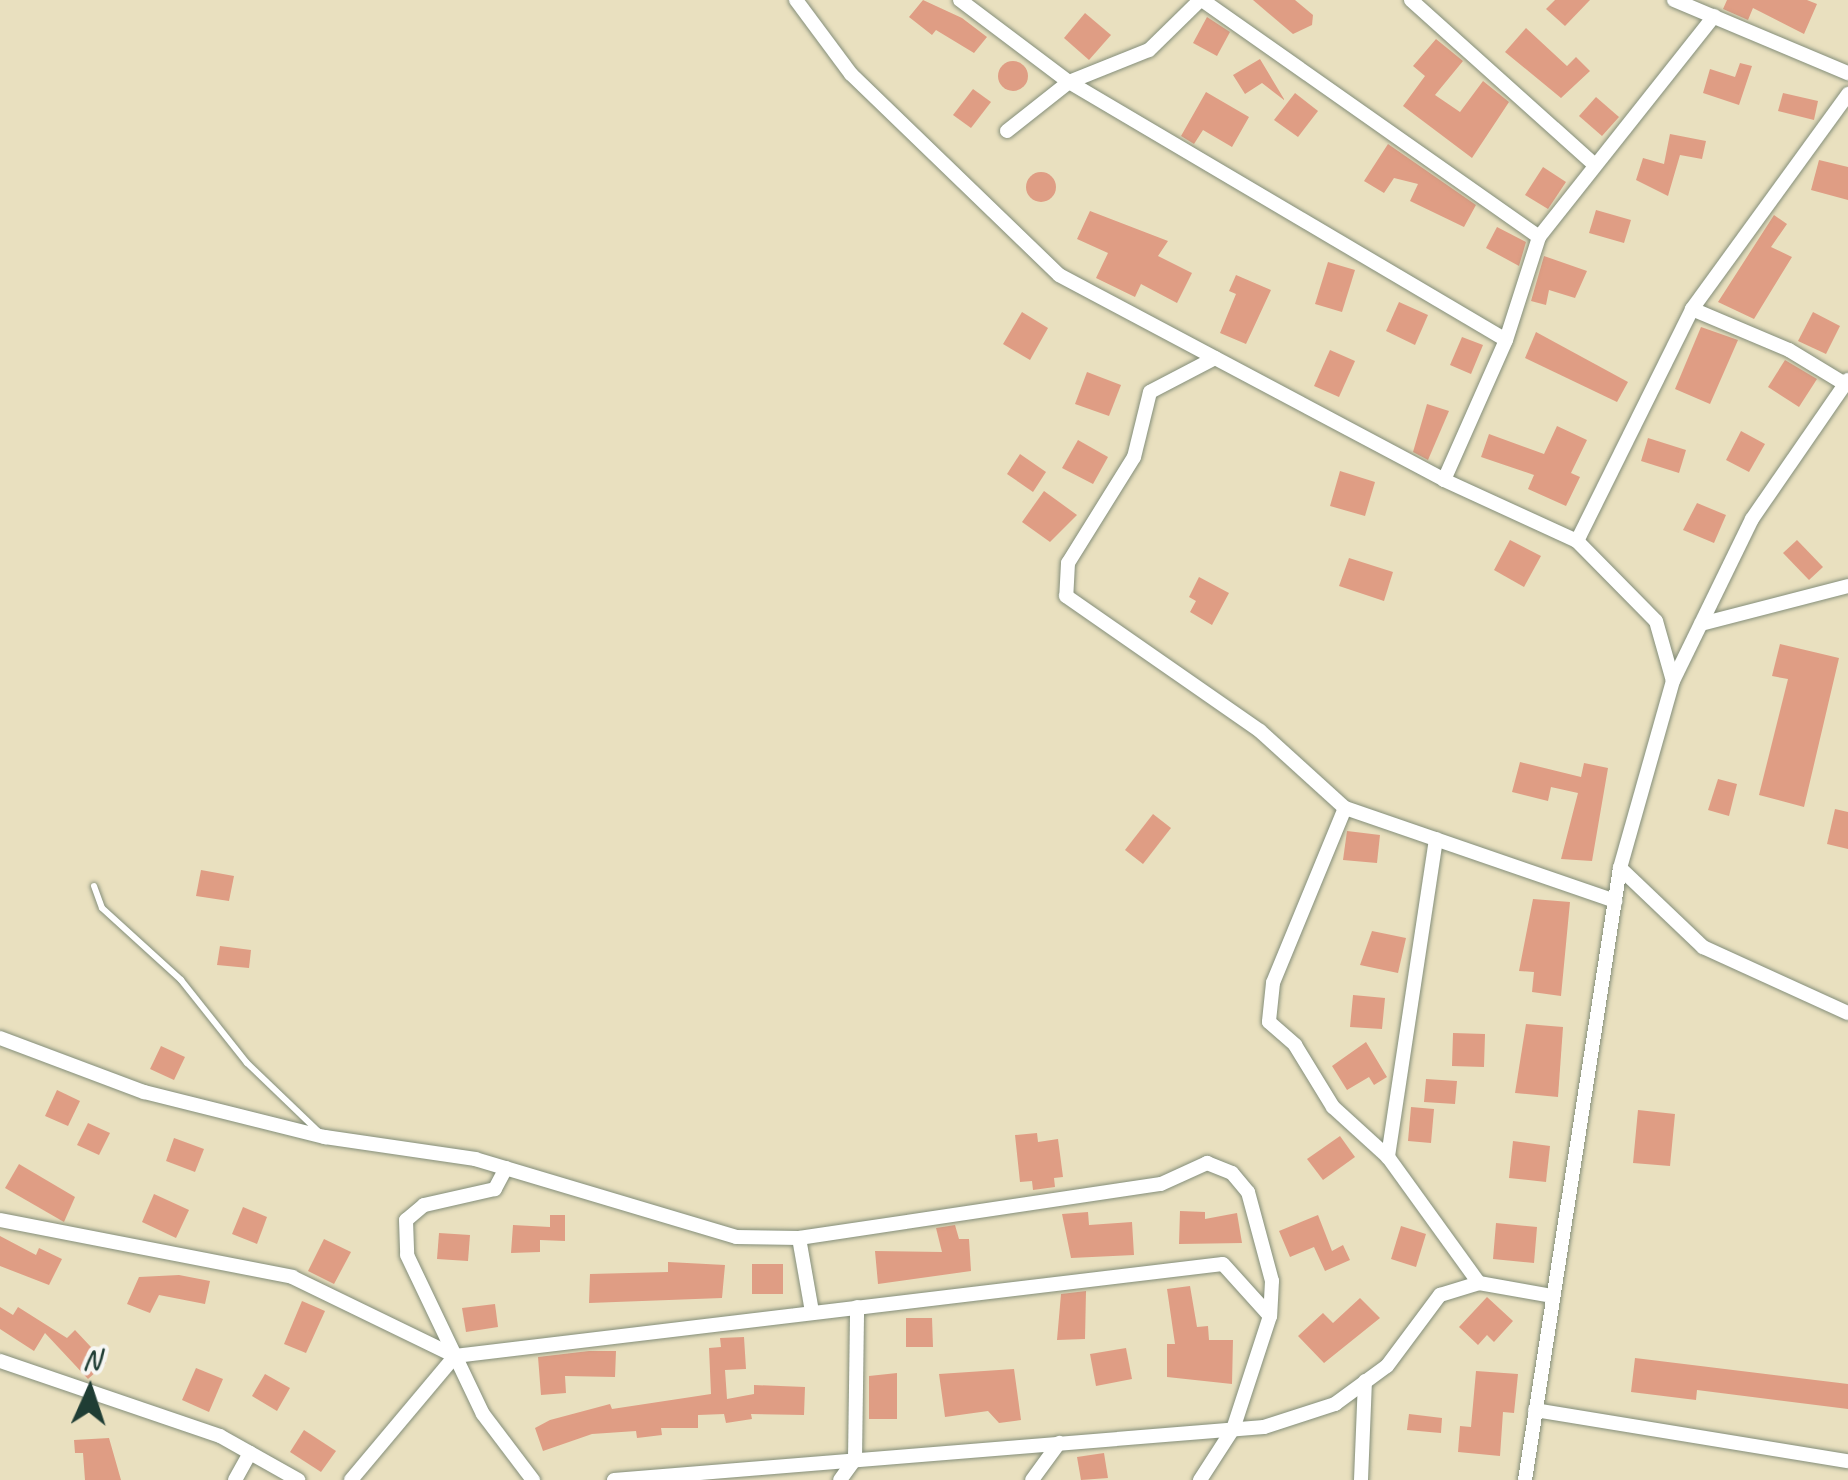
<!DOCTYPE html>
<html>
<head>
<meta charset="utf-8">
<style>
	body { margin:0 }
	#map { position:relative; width:1848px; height:1480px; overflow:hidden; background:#e9e0bf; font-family:Caveat,sans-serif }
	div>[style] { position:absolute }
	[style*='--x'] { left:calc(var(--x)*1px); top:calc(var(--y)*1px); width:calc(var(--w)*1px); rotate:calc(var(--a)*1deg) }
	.building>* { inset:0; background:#df9d84 }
	.round { border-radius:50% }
	.roads { filter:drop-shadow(0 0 2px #848e7a) drop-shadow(0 0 2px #848e7a) }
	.lane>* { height:6px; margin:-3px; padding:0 3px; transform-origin:3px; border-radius:3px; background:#fff }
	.street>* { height:14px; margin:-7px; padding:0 7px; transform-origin:7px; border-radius:7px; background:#fff }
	span { translate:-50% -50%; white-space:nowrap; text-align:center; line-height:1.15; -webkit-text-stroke:9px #f6f6f2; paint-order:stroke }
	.north { position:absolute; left:40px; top:1340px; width:100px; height:100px; -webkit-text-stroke:8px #f6f6f2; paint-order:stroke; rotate:3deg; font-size:28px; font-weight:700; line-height:40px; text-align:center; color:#1f3d34 }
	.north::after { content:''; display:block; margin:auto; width:35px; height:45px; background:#1f3d34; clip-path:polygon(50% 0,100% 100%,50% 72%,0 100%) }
</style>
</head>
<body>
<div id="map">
	<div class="building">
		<i style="clip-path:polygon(923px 0,962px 18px,987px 37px,974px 53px,936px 30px,932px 35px,909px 17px)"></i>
		<i style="clip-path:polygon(1253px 0,1295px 0,1313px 15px,1312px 25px,1293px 34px)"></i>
		<i style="clip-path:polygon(1555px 0,1590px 0,1565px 26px,1546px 9px)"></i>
		<i style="clip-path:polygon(1727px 0,1807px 0,1817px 4px,1804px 34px,1753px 8px,1748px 20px,1723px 9px)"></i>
		<i style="clip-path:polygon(1085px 13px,1111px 35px,1089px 60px,1064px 38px)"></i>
		<i style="clip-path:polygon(1207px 17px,1230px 32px,1217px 56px,1193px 43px)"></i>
		<i style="clip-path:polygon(1526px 28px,1567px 66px,1576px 57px,1590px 71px,1561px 98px,1505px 52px)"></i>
		<i style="clip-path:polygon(1436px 39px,1463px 61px,1435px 95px,1460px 112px,1483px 81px,1509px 102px,1472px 158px,1403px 106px,1425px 76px,1413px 66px)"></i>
		<i style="clip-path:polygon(1260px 59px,1284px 99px,1284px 100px,1262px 83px,1245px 94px,1233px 75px)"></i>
		<i class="round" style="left:998px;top:61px;width:30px;height:30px"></i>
		<i style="clip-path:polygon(1740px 63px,1752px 66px,1739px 105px,1703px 93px,1710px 69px,1735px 77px)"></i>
		<i style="clip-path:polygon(973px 89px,991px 102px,971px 128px,953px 115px)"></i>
		<i style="clip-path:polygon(1206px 92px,1249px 117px,1232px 147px,1203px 130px,1194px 144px,1181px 136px)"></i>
		<i style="clip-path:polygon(1295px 93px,1318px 111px,1298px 137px,1274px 120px)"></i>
		<i style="clip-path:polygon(1783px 93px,1818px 101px,1814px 120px,1778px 111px)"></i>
		<i style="clip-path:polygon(1596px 97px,1619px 117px,1602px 136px,1579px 116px)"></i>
		<i style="clip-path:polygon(1670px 134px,1706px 141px,1702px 159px,1680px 155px,1668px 196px,1636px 180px,1643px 158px,1664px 164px)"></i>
		<i style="clip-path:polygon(1388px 144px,1476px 205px,1464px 227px,1410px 201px,1418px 184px,1394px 178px,1384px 193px,1364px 181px)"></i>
		<i style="clip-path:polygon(1819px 160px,1848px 167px,1848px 200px,1811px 190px)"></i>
		<i style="clip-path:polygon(1543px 167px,1566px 182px,1548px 209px,1525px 195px)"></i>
		<i class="round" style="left:1026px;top:172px;width:30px;height:30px"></i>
		<i style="clip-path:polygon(1596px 210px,1631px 220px,1624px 243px,1589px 233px)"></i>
		<i style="clip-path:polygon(1090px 211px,1168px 241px,1158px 256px,1192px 273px,1177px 303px,1141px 284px,1135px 297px,1096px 278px,1108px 253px,1077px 239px)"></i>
		<i style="clip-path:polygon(1774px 215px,1787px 224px,1771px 247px,1792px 257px,1754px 319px,1718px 302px)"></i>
		<i style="clip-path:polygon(1497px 227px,1526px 242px,1519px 266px,1486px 248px)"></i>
		<i style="clip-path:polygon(1544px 256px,1587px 271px,1575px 298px,1549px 290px,1546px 305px,1531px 301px)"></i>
		<i style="clip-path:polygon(1328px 262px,1355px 270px,1342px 312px,1315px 304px)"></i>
		<i style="clip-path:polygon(1236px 275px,1271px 290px,1246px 344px,1220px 333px,1236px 294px,1229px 291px)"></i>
		<i style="clip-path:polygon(1399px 302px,1428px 315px,1415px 345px,1386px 331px)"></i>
		<i style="clip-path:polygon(1022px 312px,1048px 328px,1030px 360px,1003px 344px)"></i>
		<i style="clip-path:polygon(1813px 312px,1840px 326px,1826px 354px,1798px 341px)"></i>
		<i style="clip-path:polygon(1701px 327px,1738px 340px,1710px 404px,1675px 389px)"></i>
		<i style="clip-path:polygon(1536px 332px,1628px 382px,1617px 402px,1525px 358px)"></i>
		<i style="clip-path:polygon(1462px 337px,1483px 345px,1471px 374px,1450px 365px)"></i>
		<i style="clip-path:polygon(1330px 350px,1355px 361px,1339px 397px,1314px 386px)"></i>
		<i style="clip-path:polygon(1785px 360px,1817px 379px,1799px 407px,1768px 387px)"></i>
		<i style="clip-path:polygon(1087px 372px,1121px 385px,1109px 416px,1075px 404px)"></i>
		<i style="clip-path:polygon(1427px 404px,1449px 411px,1428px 460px,1413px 452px)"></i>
		<i style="clip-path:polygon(1557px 426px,1587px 440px,1571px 473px,1580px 477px,1566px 506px,1528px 489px,1534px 475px,1481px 457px,1489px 434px,1544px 454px)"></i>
		<i style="clip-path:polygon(1741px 431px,1765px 444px,1749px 472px,1726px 460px)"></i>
		<i style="clip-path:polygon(1648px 438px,1686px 450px,1679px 473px,1641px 461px)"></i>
		<i style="clip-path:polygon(1078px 440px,1108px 457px,1093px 484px,1062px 468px)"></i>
		<i style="clip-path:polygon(1020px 454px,1046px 472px,1033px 492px,1007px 474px)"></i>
		<i style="clip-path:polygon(1340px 471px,1375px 482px,1365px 516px,1330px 506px)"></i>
		<i style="clip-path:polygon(1044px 491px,1077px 515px,1050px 542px,1022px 522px)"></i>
		<i style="clip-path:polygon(1697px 503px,1726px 515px,1714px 543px,1683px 530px)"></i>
		<i style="clip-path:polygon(1510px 540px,1541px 556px,1524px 587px,1494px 570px)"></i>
		<i style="clip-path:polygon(1797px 540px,1823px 567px,1809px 580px,1783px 553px)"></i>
		<i style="clip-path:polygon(1349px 558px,1393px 572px,1384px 601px,1339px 586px)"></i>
		<i style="clip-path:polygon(1199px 577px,1229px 593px,1212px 625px,1190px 612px,1196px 601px,1189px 597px)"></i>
		<i style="clip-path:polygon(1780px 644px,1839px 658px,1804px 807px,1759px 795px,1788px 679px,1772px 676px)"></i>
		<i style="clip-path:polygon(1520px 762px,1581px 777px,1584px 763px,1608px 768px,1592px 861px,1561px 859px,1578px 793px,1551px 787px,1548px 801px,1512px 792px)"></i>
		<i style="clip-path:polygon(1718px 779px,1737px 784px,1729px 816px,1708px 810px)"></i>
		<i style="clip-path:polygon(1835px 809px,1848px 812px,1848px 849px,1827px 844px)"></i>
		<i style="clip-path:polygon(1153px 814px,1171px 828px,1143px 864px,1125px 850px)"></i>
		<i style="clip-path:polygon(1347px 831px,1380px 835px,1377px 863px,1343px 860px)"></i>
		<i style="clip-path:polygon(201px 870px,234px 876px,229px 901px,196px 896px)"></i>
		<i style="clip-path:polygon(1533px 899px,1570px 902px,1561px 996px,1532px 992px,1534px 972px,1519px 971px)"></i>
		<i style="clip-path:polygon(1372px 931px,1406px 938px,1398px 973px,1360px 965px)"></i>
		<i style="clip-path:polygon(220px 946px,251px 950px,249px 968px,217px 965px)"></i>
		<i style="clip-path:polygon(1353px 995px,1385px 998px,1382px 1029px,1350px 1027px)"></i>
		<i style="clip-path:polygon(1526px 1024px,1563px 1027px,1558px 1097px,1515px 1093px)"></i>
		<i style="clip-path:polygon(1453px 1033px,1485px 1034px,1484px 1067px,1452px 1066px)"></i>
		<i style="clip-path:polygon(1366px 1042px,1387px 1077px,1374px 1085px,1369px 1077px,1347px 1090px,1332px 1066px)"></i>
		<i style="clip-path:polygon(161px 1046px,185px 1057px,174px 1080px,150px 1069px)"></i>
		<i style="clip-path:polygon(1426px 1079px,1457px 1081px,1455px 1104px,1424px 1102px)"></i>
		<i style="clip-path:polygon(57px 1090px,80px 1101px,68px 1126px,45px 1116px)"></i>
		<i style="clip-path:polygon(1411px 1107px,1434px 1109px,1431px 1143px,1408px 1141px)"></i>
		<i style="clip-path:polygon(1638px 1110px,1675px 1114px,1670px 1166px,1633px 1163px)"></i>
		<i style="clip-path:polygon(88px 1123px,110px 1133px,99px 1155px,77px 1145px)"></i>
		<i style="clip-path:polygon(1037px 1133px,1038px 1142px,1058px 1139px,1063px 1177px,1054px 1178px,1055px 1187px,1033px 1190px,1032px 1181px,1020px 1182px,1015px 1135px)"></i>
		<i style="clip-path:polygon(1340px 1136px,1355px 1157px,1323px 1180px,1307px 1159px)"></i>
		<i style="clip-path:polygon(174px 1138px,204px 1149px,195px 1172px,166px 1161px)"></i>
		<i style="clip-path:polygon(1513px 1141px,1550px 1146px,1546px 1182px,1509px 1178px)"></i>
		<i style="clip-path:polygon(19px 1164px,75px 1197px,64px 1222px,5px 1188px)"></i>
		<i style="clip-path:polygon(154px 1194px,189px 1210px,176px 1238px,142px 1222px)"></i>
		<i style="clip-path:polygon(243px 1207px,267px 1217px,257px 1244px,232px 1234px)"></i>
		<i style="clip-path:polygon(1180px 1211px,1205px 1212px,1205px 1219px,1237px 1213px,1242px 1243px,1179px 1244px)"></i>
		<i style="clip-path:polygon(1088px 1212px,1089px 1225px,1132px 1222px,1134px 1255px,1071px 1258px,1062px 1214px)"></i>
		<i style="clip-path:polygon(550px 1215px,565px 1215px,565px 1241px,540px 1240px,540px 1252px,511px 1253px,513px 1225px,550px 1227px)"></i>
		<i style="clip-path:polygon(1318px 1215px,1332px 1251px,1343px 1245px,1350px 1260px,1325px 1271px,1314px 1247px,1290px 1257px,1279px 1231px)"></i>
		<i style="clip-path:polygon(1496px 1223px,1537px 1227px,1534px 1263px,1493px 1259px)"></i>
		<i style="clip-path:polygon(955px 1225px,959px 1239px,969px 1239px,971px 1271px,878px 1284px,875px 1251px,942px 1252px,936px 1228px)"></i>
		<i style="clip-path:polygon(1401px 1226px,1426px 1234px,1416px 1267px,1391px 1259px)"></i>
		<i style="clip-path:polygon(439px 1233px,470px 1235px,468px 1261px,437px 1259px)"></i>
		<i style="clip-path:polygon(0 1236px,36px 1255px,39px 1248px,62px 1259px,49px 1285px,0 1266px)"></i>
		<i style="clip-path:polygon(324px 1239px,351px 1252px,334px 1284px,308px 1271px)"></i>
		<i style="clip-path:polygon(668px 1262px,725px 1265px,722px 1298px,589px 1303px,590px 1274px,668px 1272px)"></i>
		<i style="clip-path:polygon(752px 1264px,783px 1264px,783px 1294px,752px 1294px)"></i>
		<i style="clip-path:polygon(179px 1275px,210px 1281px,205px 1304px,159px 1295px,150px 1313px,127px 1304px,139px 1277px)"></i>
		<i style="clip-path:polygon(1190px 1286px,1197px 1327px,1208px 1326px,1209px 1340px,1233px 1340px,1232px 1384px,1167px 1377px,1167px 1344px,1175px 1344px,1167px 1289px)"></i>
		<i style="clip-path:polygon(1086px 1291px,1085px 1339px,1057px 1340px,1061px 1294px)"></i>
		<i style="clip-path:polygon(1487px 1297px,1513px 1321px,1494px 1342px,1487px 1335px,1478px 1345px,1459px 1327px)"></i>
		<i style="clip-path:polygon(1360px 1298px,1380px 1318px,1324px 1363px,1298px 1336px,1323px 1313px,1333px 1323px)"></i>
		<i style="clip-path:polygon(302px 1301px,325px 1311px,306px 1353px,284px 1344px)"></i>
		<i style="clip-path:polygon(495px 1304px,498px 1327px,466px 1332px,462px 1308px)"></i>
		<i style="clip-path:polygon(0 1307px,13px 1315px,18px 1307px,67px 1338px,75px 1330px,106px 1363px,88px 1379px,45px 1333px,34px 1351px,0 1329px)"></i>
		<i style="clip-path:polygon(906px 1318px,932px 1318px,933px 1347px,906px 1347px)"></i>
		<i style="clip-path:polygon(744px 1337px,746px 1369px,725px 1370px,727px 1399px,754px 1394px,754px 1385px,805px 1387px,804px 1415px,751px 1414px,752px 1419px,726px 1423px,724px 1414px,698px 1415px,698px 1428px,661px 1428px,662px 1435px,637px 1438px,636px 1431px,592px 1434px,543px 1451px,535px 1428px,550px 1420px,610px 1404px,612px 1409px,711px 1394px,709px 1348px,721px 1347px,720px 1338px)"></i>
		<i style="clip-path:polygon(1126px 1348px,1132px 1379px,1096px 1386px,1090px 1354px)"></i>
		<i style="clip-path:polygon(589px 1351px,616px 1351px,615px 1377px,565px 1376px,566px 1393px,541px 1395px,538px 1357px)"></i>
		<i style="clip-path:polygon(1635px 1358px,1848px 1384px,1848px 1409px,1697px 1390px,1696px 1400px,1631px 1392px)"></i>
		<i style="clip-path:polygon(196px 1368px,223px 1379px,209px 1412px,182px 1400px)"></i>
		<i style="clip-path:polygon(1014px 1369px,1021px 1420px,999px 1423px,988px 1411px,945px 1417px,939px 1374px)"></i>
		<i style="clip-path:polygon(1476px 1371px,1518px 1374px,1514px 1413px,1503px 1412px,1500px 1456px,1458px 1452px,1460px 1426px,1471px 1427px)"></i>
		<i style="clip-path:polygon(897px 1373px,897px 1419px,869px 1419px,869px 1376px)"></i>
		<i style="clip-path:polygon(265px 1374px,290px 1388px,277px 1411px,252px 1396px)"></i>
		<i style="clip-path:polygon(1409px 1414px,1442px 1418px,1441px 1433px,1407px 1430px)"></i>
		<i style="clip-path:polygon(304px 1430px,336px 1451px,321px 1472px,290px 1452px)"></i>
		<i style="clip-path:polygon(109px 1438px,121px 1480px,85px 1480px,83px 1453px,75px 1453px,74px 1440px)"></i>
		<i style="clip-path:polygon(1104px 1453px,1108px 1478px,1081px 1480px,1077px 1457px)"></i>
	</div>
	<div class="roads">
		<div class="lane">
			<i style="--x:94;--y:886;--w:23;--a:70"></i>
			<i style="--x:102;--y:908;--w:107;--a:42.3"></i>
			<i style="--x:181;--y:980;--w:106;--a:51.5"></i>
			<i style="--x:247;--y:1063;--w:101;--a:43.8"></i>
		</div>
		<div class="street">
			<i style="--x:796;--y:0;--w:92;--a:53.4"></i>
			<i style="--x:851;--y:74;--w:289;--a:44"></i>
			<i style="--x:1059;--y:275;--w:436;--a:28"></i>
			<i style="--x:1444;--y:480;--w:146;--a:24.6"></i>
			<i style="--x:1577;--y:541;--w:112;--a:45.4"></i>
			<i style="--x:1656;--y:621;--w:62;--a:74.2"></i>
			<i style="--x:960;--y:0;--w:136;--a:37"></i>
			<i style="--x:1069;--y:82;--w:507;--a:30.56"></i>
			<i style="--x:1202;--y:0;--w:412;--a:35.1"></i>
			<i style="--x:1411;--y:0;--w:247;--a:41.9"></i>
			<i style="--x:1674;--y:0;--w:189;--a:22.8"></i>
			<i style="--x:1007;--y:131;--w:79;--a:-38.3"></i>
			<i style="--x:1069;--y:82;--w:86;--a:-21.8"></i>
			<i style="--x:1149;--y:50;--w:71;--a:-44.4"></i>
			<i style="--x:1692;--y:309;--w:105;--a:22.9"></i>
			<i style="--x:1789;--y:350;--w:66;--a:31.3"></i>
			<i style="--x:1215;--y:358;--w:73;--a:152.4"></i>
			<i style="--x:1150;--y:392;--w:67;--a:103.8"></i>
			<i style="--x:1134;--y:457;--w:125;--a:121.9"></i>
			<i style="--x:1068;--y:563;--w:33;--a:93"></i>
			<i style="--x:1066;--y:596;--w:236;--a:34.8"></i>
			<i style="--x:1260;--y:731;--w:115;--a:42.2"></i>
			<i style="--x:1345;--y:808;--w:286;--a:19"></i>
			<i style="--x:1444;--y:480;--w:153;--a:-66.1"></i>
			<i style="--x:1506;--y:340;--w:108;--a:-72.2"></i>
			<i style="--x:1539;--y:237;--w:282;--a:-51.6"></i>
			<i style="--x:1577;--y:541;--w:259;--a:-63.6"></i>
			<i style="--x:1692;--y:309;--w:266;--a:-54"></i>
			<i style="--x:1701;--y:624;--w:152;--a:-14.5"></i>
			<i style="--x:1345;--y:808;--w:189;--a:112.4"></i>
			<i style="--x:1273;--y:983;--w:39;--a:96"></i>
			<i style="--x:1269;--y:1022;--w:35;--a:41"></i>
			<i style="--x:1295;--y:1045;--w:73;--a:58.5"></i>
			<i style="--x:1333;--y:1107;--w:74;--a:42.3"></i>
			<i style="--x:1436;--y:839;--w:322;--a:98.6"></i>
			<i style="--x:1388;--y:1157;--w:155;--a:54.2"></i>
			<i style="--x:1620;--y:868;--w:115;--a:43.6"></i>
			<i style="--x:1703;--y:947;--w:159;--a:24.5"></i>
			<i style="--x:0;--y:1038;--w:154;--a:20.6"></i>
			<i style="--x:144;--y:1092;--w:187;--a:14"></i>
			<i style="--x:325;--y:1137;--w:152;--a:8.3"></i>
			<i style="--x:475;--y:1159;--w:272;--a:16.6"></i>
			<i style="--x:736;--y:1237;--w:63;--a:0.9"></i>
			<i style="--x:799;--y:1238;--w:366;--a:-8.5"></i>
			<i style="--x:1161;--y:1184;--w:51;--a:-24.5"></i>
			<i style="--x:1207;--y:1163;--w:27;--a:22"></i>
			<i style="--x:1232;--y:1173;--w:25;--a:50"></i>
			<i style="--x:1248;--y:1192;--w:92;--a:74.9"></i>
			<i style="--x:1272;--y:1281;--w:35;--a:93"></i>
			<i style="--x:506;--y:1168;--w:24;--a:118"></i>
			<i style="--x:495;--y:1189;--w:73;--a:167.3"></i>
			<i style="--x:424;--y:1205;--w:23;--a:140"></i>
			<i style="--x:406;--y:1220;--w:35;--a:88"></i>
			<i style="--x:407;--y:1255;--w:176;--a:64.5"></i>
			<i style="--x:483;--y:1414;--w:83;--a:52.9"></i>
			<i style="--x:0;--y:1220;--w:298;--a:11"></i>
			<i style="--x:292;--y:1277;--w:181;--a:25.9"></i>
			<i style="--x:455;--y:1356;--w:773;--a:-6.83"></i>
			<i style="--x:1223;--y:1264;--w:70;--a:47.9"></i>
			<i style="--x:1270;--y:1316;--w:119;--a:108.1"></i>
			<i style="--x:1233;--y:1429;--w:61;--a:122.9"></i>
			<i style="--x:799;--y:1238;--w:75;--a:80"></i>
			<i style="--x:0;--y:1361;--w:232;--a:18.8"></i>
			<i style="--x:220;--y:1436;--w:90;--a:29.4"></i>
			<i style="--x:1535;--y:1410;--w:317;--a:9.3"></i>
			<i style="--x:235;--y:1480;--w:31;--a:-61"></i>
			<i style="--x:351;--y:1480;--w:162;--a:-50"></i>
			<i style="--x:614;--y:1480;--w:652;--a:-4.66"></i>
			<i style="--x:1264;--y:1427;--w:75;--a:-17.9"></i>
			<i style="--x:1335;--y:1404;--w:64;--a:-36.2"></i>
			<i style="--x:1387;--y:1366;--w:89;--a:-53.3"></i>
			<i style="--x:1440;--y:1295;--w:41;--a:-17.1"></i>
			<i style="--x:1479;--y:1283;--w:75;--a:10"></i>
			<i style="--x:840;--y:1480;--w:26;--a:-54"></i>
			<i style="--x:855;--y:1459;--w:152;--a:-89.2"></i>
			<i style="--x:1032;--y:1480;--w:46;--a:-53.9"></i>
			<i style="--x:1361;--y:1480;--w:99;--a:-87.7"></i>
			<i style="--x:1525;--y:1480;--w:619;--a:-81.18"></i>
			<i style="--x:1620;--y:868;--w:194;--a:-74.2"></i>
			<i style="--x:1673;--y:681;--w:180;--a:-64"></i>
			<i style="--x:1752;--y:519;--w:169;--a:-55.4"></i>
		</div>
	</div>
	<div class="north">N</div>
</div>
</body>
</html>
